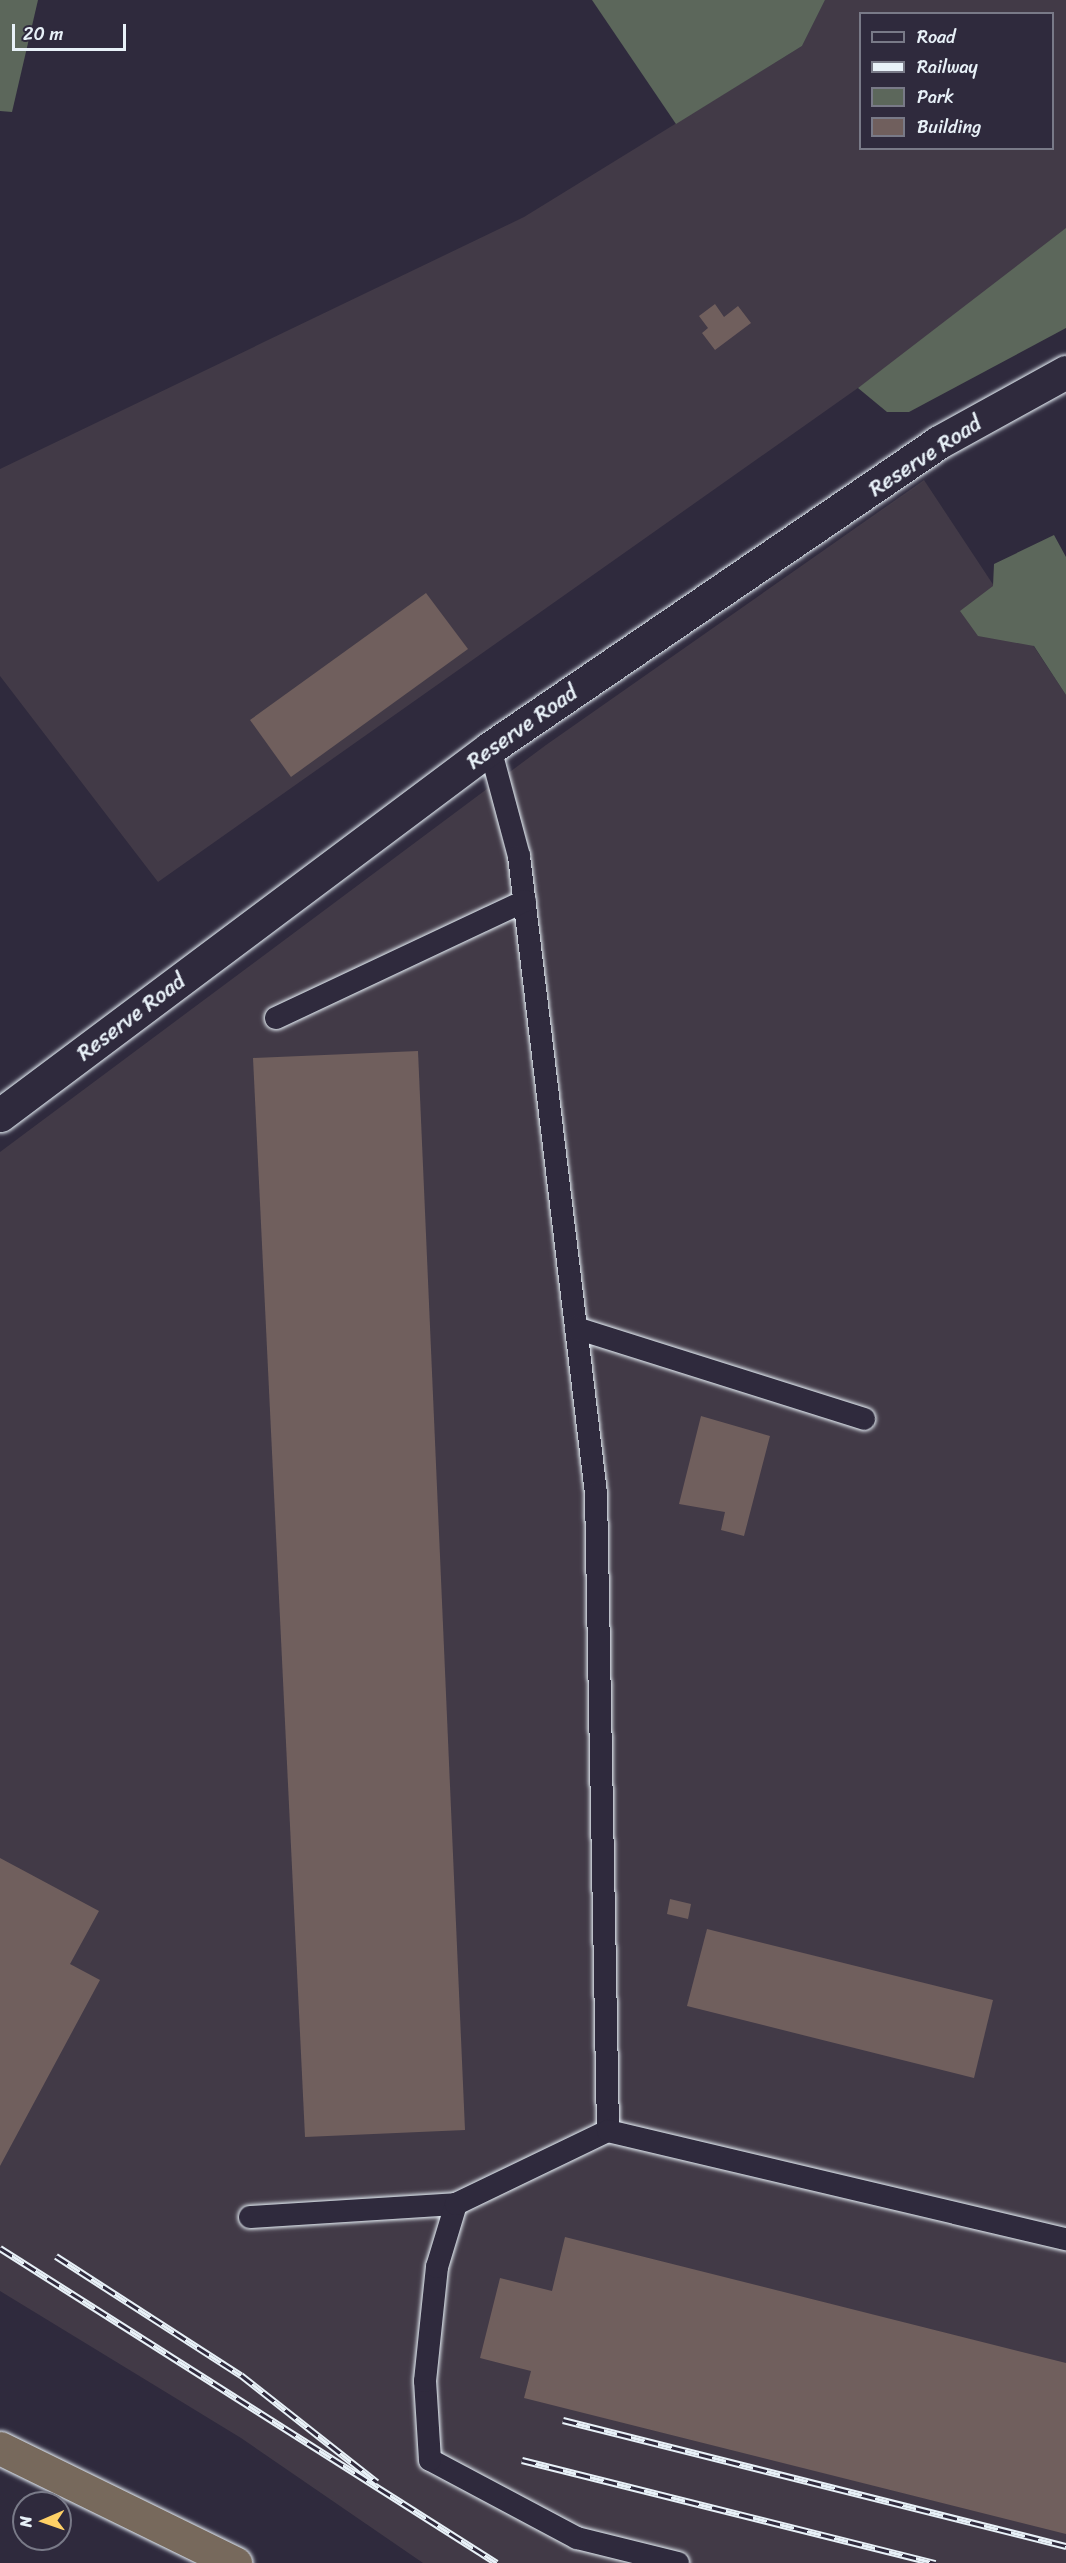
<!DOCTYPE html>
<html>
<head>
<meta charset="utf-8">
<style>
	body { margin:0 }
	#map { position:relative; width:1066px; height:2563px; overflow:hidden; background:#2f2a3d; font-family:Sriracha,sans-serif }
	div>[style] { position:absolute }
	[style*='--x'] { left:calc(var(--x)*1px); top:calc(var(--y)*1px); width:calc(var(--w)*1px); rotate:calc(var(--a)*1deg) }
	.built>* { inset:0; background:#423a47 }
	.green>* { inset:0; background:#5c675b }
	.building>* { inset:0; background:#705f5d }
	.roads { filter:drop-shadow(0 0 2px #e8f1f8) drop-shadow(0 0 2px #e8f1f8) }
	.lane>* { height:22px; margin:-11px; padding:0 11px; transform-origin:11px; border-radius:11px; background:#2f2a3d }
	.secondary>* { height:33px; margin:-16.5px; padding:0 16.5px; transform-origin:16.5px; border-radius:16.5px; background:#2f2a3d }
	.highway>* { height:33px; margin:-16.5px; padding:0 16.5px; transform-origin:16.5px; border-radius:16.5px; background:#77695c }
	.rail>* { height:7px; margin-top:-3.5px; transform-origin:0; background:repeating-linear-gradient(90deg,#2f2a3d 0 14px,#e8f1f8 0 28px); box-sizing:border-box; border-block:2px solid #e8f1f8 }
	span { translate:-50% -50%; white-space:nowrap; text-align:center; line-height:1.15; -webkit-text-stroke:4.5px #2f2a3d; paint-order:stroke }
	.street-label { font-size:22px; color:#e8f1f8 }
	.legend { position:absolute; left:859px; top:12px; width:195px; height:138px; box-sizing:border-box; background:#2f2a3d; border:2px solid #797a88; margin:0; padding:8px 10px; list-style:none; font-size:18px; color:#e8f1f8 }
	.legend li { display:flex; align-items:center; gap:12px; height:30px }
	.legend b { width:30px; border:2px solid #797a88 }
	.north { position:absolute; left:12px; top:2491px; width:60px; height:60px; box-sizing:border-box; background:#2f2a3d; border:2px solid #797a88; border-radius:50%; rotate:268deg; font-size:16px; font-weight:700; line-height:24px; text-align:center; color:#e8f1f8 }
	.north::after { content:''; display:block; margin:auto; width:21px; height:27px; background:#ffd166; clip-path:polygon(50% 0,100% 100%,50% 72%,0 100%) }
	.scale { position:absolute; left:12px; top:24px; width:114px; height:27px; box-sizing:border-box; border:3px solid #e8f1f8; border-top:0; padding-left:8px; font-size:18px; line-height:21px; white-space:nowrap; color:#e8f1f8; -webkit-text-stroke:4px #2f2a3d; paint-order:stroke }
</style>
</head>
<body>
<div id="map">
	<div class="built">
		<i style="clip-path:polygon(evenodd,825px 0,1066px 0,1066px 231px,916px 347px,158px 882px,0 676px,0 469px,524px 217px,802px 46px,825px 0,860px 14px,1052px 14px,1052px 148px,860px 148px,860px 14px)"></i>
		<i style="clip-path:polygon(924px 480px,1066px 695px,1066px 2563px,423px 2563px,241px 2438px,0 2291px,0 1152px,546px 745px)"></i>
	</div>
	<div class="green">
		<i style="clip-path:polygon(0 0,38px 0,12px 112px,0 111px)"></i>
		<i style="clip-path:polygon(592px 0,825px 0,802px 46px,676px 124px)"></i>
		<i style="clip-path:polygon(1066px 228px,1066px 328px,909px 412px,887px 412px,858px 388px)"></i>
		<i style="clip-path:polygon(1054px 535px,1066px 557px,1066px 695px,1034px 646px,978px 636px,960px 611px,993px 586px,994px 564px)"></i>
	</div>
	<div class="building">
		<i style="clip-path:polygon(715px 304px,724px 317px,738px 306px,751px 323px,715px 350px,702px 333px,708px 328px,699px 316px)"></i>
		<i style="clip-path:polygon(426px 593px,468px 649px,291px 777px,250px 720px)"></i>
		<i style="clip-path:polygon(418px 1051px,465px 2130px,305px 2137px,253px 1058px)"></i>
		<i style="clip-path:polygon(701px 1416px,770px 1436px,744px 1536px,721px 1530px,725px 1512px,679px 1504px)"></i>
		<i style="clip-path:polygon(0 1858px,99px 1911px,70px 1964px,100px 1980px,0 2166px)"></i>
		<i style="clip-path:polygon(670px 1899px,691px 1904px,688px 1919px,667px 1914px)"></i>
		<i style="clip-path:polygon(707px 1929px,993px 2000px,974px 2078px,687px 2006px)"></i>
		<i style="clip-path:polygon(565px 2237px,1066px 2363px,1066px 2534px,524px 2398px,531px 2371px,480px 2358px,500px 2278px,552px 2291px)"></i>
	</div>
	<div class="roads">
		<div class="lane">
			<i style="--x:490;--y:748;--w:112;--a:75"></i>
			<i style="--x:519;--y:856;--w:642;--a:83.11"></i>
			<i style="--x:596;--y:1493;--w:638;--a:88.92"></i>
			<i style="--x:276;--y:1018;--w:275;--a:-25.2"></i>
			<i style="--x:576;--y:1328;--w:302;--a:17.5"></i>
			<i style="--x:250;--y:2217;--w:206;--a:-3.6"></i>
			<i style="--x:678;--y:2563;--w:104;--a:-166.1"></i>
			<i style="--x:577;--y:2538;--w:166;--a:-152"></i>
			<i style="--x:430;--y:2460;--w:79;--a:-93.6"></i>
			<i style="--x:425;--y:2381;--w:115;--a:-84"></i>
			<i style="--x:437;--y:2267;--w:66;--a:-73.2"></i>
			<i style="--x:456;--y:2204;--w:169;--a:-25.7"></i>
			<i style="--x:608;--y:2131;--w:471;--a:13.3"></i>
		</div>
		<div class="secondary">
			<i style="--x:0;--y:1115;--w:612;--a:-36.83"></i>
			<i style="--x:490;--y:748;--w:543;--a:-34.27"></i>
			<i style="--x:939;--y:442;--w:145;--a:-28.9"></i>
		</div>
		<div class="highway">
			<i style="--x:0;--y:2448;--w:262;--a:26.1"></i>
		</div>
	</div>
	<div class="rail">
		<i style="--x:0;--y:2248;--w:588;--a:32.37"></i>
		<i style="--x:56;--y:2256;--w:220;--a:32.8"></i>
		<i style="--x:241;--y:2375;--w:173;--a:38.2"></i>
		<i style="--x:563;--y:2420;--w:519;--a:14.06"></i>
		<i style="--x:522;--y:2460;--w:426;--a:14"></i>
	</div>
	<div class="street-label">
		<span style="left:925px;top:456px;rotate:-33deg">Reserve Road</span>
		<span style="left:522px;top:727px;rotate:-35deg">Reserve Road</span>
		<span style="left:131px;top:1017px;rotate:-37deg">Reserve Road</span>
	</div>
	<ul class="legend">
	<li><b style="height:8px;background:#2f2a3d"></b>Road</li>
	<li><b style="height:8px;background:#e8f1f8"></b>Railway</li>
	<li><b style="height:16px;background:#5c675b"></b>Park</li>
	<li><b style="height:16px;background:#705f5d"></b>Building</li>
	</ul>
	<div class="north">N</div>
	<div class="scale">20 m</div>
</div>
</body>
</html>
